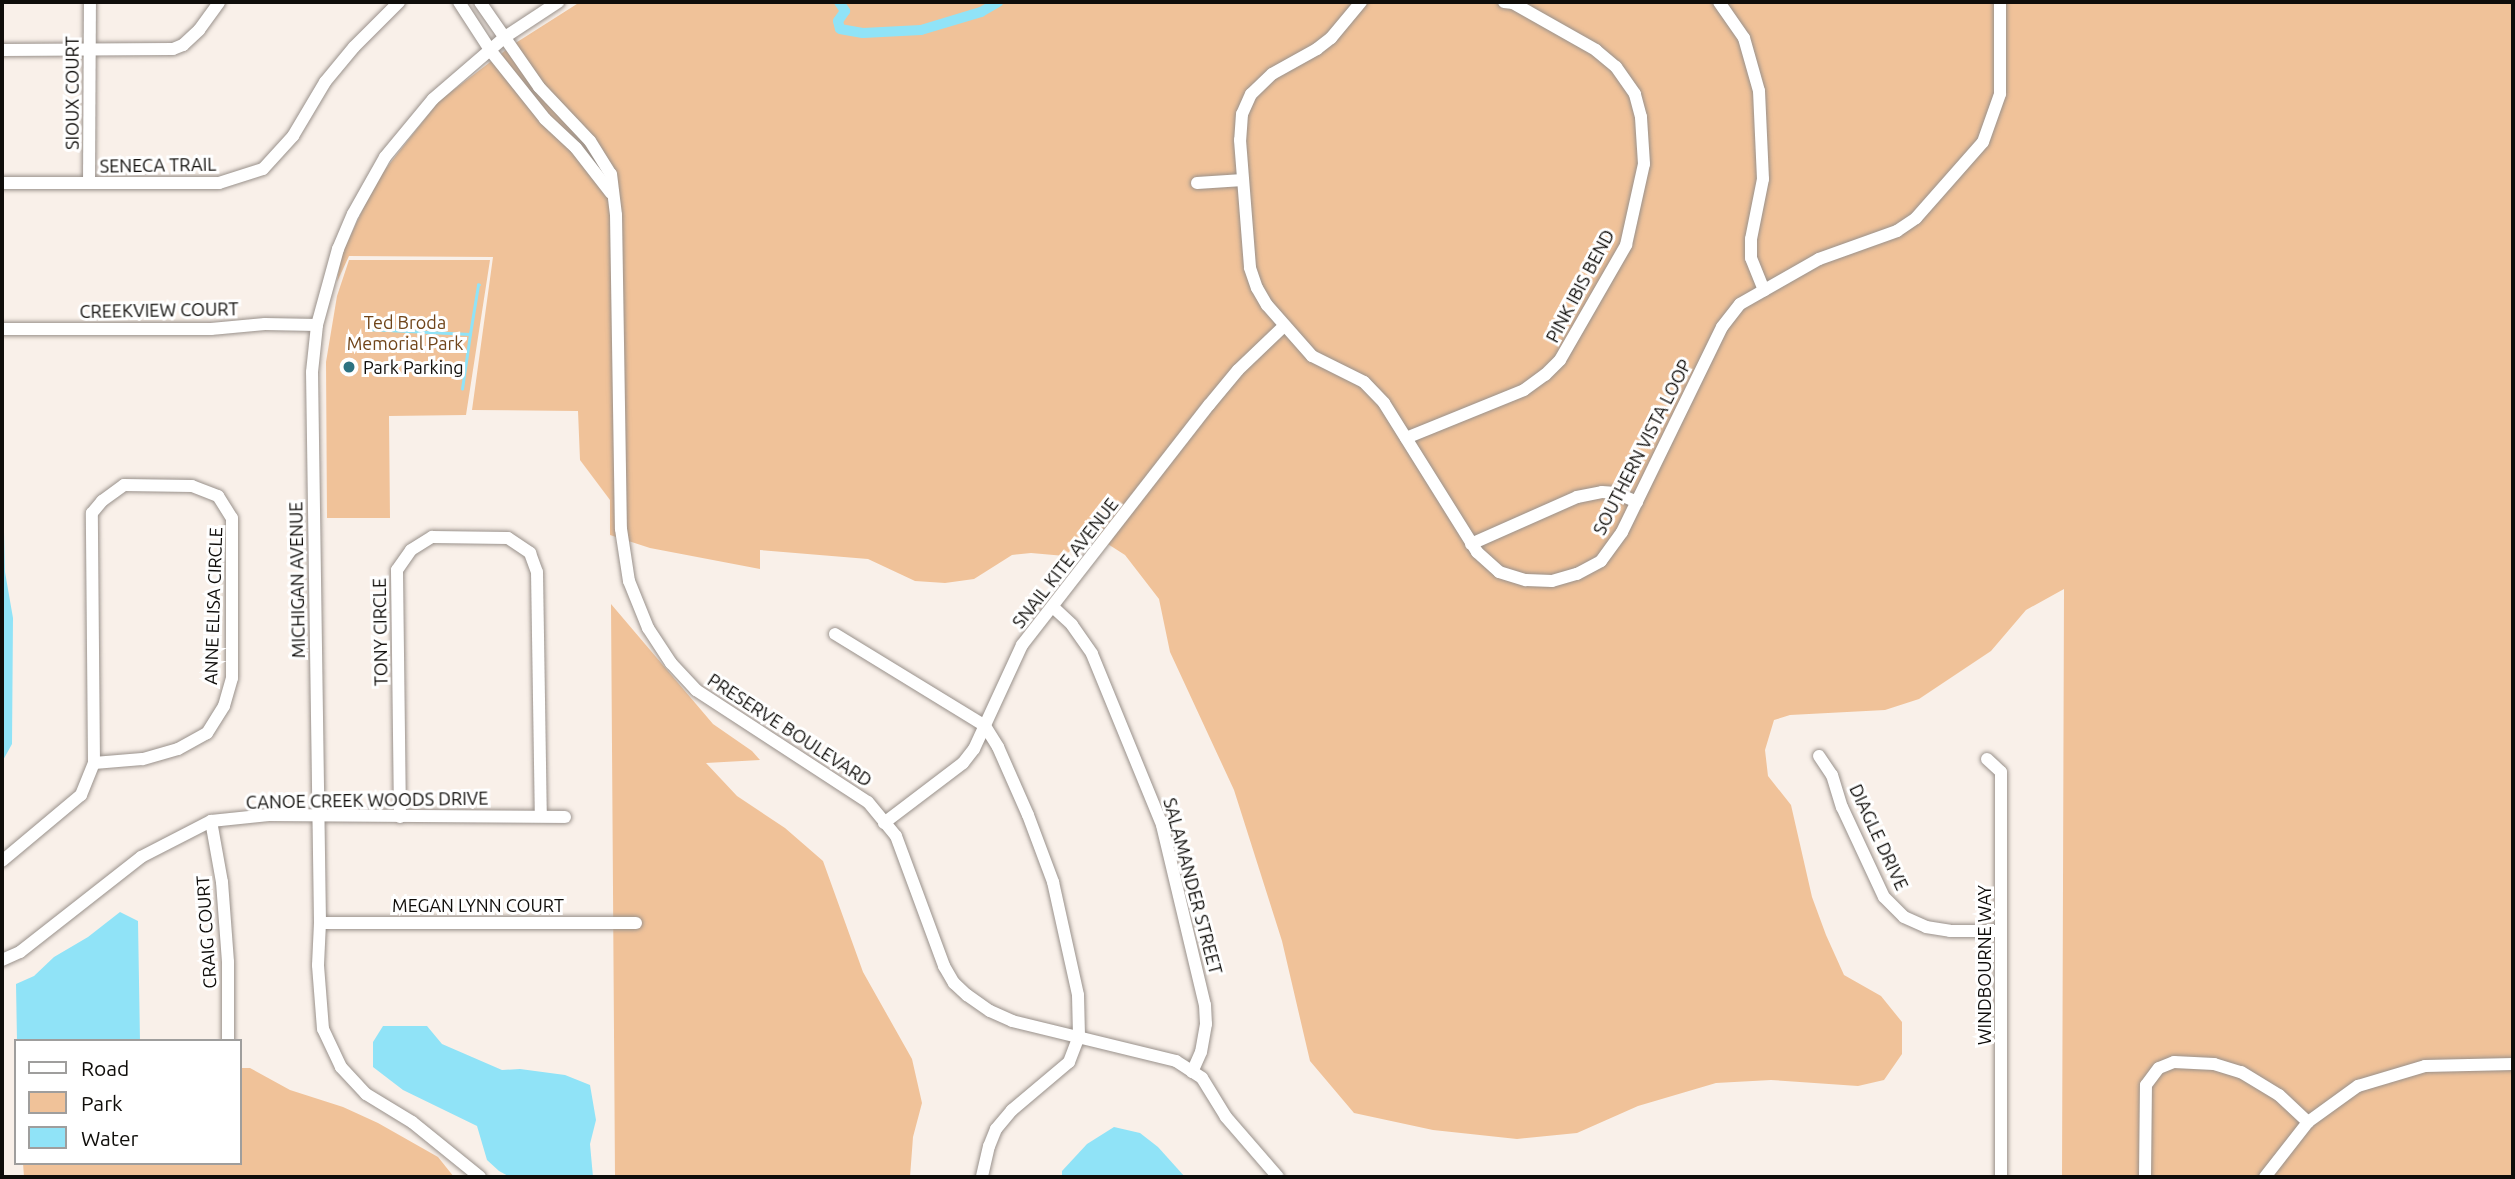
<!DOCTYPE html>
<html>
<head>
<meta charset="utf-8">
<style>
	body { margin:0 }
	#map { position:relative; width:2515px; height:1179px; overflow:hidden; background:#f9f0e9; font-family:Ubuntu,sans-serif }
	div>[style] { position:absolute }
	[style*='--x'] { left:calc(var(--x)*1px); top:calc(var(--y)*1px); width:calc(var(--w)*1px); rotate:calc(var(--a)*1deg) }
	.green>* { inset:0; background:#f0c299 }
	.water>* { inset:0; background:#90e3f7 }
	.stream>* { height:2.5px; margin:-1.25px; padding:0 1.25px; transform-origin:1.25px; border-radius:1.25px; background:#90e3f7 }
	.canal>* { height:10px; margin:-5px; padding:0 5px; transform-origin:5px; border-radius:5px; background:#90e3f7 }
	.roads { filter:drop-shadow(0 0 2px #99918b) drop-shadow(0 0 2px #99918b) }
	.minor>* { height:12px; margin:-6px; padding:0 6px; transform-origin:6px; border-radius:6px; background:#fff }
	.dots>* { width:19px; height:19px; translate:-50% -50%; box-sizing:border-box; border:4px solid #fff; border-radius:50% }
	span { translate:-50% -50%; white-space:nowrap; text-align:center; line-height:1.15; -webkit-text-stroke:6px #fff; paint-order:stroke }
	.street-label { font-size:18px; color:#0f0d0a }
	.park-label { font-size:18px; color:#70451a }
	.poi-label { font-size:18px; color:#0f0d0a }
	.left { translate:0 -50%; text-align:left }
	.frame { position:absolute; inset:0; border:4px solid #0f0d0a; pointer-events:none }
	.legend { position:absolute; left:14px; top:1039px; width:228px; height:126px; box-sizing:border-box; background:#fff; border:2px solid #9f9e9d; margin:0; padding:9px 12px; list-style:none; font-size:21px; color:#0f0d0a }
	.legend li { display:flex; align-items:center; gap:14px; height:35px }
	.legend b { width:35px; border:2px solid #9f9e9d }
</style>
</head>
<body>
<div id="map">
	<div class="green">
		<i style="clip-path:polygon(580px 2px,2513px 2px,2513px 1177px,2062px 1177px,2064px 589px,2026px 610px,1991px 651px,1919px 699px,1885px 710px,1790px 715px,1774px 720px,1765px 750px,1768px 776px,1791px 805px,1812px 897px,1826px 935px,1844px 975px,1881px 996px,1902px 1022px,1902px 1054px,1884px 1080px,1858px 1086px,1771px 1080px,1716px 1083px,1638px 1106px,1577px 1133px,1517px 1139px,1433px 1130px,1354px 1113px,1310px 1061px,1282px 941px,1234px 790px,1170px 652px,1159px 599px,1125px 555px,1089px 532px,1065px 556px,1031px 553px,1012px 555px,974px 579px,945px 583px,915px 581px,868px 559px,760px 550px,760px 569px,650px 548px,610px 535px,610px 500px,580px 460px,578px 411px,472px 410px,493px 257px,349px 256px,337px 282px,341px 256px,376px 181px,439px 101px,514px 44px)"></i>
		<i style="clip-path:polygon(349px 260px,490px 260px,466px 415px,389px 416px,390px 518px,327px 518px,326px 362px,337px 296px)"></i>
		<i style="clip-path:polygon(611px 604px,713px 724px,752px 751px,760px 760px,706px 763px,737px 796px,785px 828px,823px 861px,863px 972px,912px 1059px,922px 1103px,913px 1137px,910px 1177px,615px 1177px)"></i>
		<i style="clip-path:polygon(240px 1068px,250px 1068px,290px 1090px,343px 1107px,378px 1123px,438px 1157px,454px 1177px,24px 1177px,23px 1163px,240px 1163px)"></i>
	</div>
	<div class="water">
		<i style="clip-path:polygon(2px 450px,5px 572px,13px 618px,12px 744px,2px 762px)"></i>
		<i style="clip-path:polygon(120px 912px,138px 921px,140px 1041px,17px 1041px,16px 984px,34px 976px,54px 957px,88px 937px)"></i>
		<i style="clip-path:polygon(383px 1026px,427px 1026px,442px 1044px,502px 1070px,520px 1069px,565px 1075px,590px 1085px,596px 1120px,590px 1144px,593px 1177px,510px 1177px,499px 1171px,487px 1160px,477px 1126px,403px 1090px,373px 1067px,373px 1042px)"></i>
		<i style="clip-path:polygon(1114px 1127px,1140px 1133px,1158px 1147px,1185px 1177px,1062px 1177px,1062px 1171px,1087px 1144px)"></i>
	</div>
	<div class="stream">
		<i style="--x:366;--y:329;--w:104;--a:2.8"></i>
		<i style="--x:470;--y:334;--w:50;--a:-80.7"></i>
		<i style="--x:478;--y:285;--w:2;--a:0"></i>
		<i style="--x:462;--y:389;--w:56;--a:-81.7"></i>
	</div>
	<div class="canal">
		<i style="--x:839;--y:2;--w:11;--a:56"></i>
		<i style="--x:845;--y:11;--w:12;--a:125"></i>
		<i style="--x:838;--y:21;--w:8;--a:76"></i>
		<i style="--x:840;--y:29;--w:23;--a:10"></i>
		<i style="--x:863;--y:33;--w:58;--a:-3"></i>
		<i style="--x:921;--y:30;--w:63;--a:-16.7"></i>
		<i style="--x:981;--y:12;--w:20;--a:-30"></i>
	</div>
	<div class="roads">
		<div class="minor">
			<i style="--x:459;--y:2;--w:57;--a:57.1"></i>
			<i style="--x:490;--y:50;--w:88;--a:51.4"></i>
			<i style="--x:545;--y:119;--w:42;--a:43.1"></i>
			<i style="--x:576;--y:148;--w:57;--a:52.1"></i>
			<i style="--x:480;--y:2;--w:103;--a:55.2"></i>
			<i style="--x:539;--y:87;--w:74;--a:46.6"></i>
			<i style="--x:590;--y:141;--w:39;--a:58"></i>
			<i style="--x:611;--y:174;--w:41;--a:83"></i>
			<i style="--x:616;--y:215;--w:314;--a:89.1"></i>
			<i style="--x:621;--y:529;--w:53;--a:81.3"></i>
			<i style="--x:629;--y:581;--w:51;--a:68"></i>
			<i style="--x:648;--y:628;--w:42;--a:56.7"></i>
			<i style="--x:671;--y:663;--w:37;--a:47"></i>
			<i style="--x:696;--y:690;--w:205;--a:33.1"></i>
			<i style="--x:868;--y:802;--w:44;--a:50.5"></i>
			<i style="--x:896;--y:836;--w:139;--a:69.7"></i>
			<i style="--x:944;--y:966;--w:20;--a:60"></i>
			<i style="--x:954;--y:983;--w:18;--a:43"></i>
			<i style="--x:967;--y:995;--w:28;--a:35"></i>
			<i style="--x:990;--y:1011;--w:24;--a:24"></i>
			<i style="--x:1012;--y:1021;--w:169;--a:13.7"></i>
			<i style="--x:1176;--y:1061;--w:31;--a:33"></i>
			<i style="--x:1202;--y:1078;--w:46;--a:58.4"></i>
			<i style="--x:1226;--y:1117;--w:79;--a:49.1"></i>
			<i style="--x:1361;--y:2;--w:47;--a:129.8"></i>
			<i style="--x:1331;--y:38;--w:18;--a:142"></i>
			<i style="--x:1317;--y:49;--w:51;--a:150.9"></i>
			<i style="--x:1272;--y:74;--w:29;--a:136"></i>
			<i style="--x:1251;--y:94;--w:22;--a:114"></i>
			<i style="--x:1242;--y:114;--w:26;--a:94"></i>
			<i style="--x:1240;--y:140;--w:128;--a:85.5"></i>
			<i style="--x:1250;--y:268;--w:21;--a:71"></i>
			<i style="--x:1257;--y:288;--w:20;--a:60"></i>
			<i style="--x:1267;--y:305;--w:68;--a:48.6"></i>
			<i style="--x:1312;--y:356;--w:58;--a:26.6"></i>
			<i style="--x:1364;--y:382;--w:29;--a:46"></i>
			<i style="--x:1384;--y:403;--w:176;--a:58"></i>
			<i style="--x:1477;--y:552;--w:30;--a:42"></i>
			<i style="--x:1499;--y:572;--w:28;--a:17"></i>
			<i style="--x:1526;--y:580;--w:26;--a:2"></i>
			<i style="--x:1552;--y:581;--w:26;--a:-16"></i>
			<i style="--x:1577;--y:574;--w:27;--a:-28"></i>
			<i style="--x:1601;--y:561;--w:36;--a:-54"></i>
			<i style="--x:1622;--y:532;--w:228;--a:-64"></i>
			<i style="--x:1722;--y:327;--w:29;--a:-52"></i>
			<i style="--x:1740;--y:304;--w:91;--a:-29.7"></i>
			<i style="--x:1819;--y:259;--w:83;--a:-19.7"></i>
			<i style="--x:1897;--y:231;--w:23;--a:-34"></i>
			<i style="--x:1916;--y:218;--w:101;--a:-48.6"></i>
			<i style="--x:1983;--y:142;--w:51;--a:-70.5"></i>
			<i style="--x:2000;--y:94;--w:92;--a:-90"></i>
			<i style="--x:1719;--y:2;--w:44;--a:55.2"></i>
			<i style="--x:1744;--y:38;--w:55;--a:74.2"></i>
			<i style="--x:1759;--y:91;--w:88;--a:87.4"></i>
			<i style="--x:1763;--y:179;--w:61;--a:101.3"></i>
			<i style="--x:1751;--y:239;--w:19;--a:90"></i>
			<i style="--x:1751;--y:258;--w:35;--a:68"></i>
			<i style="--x:2;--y:50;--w:171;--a:-0.3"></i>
			<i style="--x:173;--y:49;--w:11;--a:-22"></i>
			<i style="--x:183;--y:45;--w:22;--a:-43"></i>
			<i style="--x:199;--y:30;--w:34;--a:-54"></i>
			<i style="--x:2;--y:183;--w:217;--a:0"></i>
			<i style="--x:219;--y:183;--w:46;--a:-17.7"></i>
			<i style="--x:263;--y:169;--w:45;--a:-47.7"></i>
			<i style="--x:293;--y:136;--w:63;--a:-59.3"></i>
			<i style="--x:325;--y:82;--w:45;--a:-50.4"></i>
			<i style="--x:354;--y:47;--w:64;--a:-45"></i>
			<i style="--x:89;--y:183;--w:181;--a:-89.7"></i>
			<i style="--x:1197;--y:183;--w:46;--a:-3.7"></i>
			<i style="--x:2;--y:329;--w:209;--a:0"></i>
			<i style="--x:211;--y:329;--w:54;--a:-5.3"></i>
			<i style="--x:265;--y:324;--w:52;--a:1.1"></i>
			<i style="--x:1406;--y:438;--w:127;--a:-22.1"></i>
			<i style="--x:1524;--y:390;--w:26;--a:-36"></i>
			<i style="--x:1545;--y:375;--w:21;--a:-45"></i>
			<i style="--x:1560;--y:360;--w:133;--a:-60.1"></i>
			<i style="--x:1626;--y:245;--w:83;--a:-77.5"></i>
			<i style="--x:1644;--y:164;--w:47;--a:-93.7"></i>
			<i style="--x:1641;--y:117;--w:24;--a:-105"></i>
			<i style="--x:1635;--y:94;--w:33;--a:-125"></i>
			<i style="--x:1616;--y:67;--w:26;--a:-140"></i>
			<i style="--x:1596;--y:50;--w:95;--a:-150.5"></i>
			<i style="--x:1513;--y:3;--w:9;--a:-174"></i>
			<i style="--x:1471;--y:544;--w:116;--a:-23.9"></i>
			<i style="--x:1577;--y:497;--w:25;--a:-11"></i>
			<i style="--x:1602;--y:492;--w:14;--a:4"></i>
			<i style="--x:1616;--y:493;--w:23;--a:23"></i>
			<i style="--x:1053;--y:607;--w:26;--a:43"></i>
			<i style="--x:1072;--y:625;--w:35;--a:55"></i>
			<i style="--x:1092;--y:654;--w:185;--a:67.7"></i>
			<i style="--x:1162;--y:825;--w:185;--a:76.6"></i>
			<i style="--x:1205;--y:1005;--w:19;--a:87"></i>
			<i style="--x:1206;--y:1024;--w:28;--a:100"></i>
			<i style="--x:1201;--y:1052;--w:22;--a:114"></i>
			<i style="--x:835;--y:634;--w:176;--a:31.5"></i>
			<i style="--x:985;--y:726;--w:25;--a:58"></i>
			<i style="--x:998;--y:747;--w:74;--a:66.2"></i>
			<i style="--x:1028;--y:815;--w:72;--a:69.5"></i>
			<i style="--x:1053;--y:882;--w:116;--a:77.5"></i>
			<i style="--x:1078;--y:995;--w:41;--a:88.6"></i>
			<i style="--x:1079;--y:1036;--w:28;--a:111"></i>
			<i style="--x:1069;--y:1062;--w:75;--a:139.9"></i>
			<i style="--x:1012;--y:1110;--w:25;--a:130"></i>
			<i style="--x:996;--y:1129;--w:18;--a:112"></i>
			<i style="--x:989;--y:1146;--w:32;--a:103"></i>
			<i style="--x:1819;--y:756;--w:23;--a:56"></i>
			<i style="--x:1832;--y:775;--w:34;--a:73"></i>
			<i style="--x:1842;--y:807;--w:99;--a:65"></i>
			<i style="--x:1884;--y:897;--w:28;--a:45"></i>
			<i style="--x:1904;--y:917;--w:24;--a:24"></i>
			<i style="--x:1926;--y:927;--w:24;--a:9"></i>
			<i style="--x:1950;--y:931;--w:51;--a:0"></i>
			<i style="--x:1987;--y:759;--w:19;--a:43"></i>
			<i style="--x:2001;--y:772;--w:405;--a:90"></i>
			<i style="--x:400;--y:817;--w:247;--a:-90.7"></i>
			<i style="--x:397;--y:570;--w:24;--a:-55"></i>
			<i style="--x:411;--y:550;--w:25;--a:-32"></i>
			<i style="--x:432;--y:537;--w:76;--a:0.8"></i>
			<i style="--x:508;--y:538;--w:27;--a:34"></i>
			<i style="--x:530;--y:553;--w:20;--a:70"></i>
			<i style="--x:537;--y:572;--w:244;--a:89.1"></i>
			<i style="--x:211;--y:821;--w:62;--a:79.8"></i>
			<i style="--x:222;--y:882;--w:80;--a:85.7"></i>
			<i style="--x:228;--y:962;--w:79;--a:90"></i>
			<i style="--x:884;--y:823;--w:99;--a:-37.2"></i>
			<i style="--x:963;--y:763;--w:18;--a:-52"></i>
			<i style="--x:974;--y:749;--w:115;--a:-65.2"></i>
			<i style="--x:1022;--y:645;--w:304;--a:-52.1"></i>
			<i style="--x:1209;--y:405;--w:45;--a:-50.4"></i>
			<i style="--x:1238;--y:370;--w:64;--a:-43.7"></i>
			<i style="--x:2;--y:861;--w:103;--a:-39.9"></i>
			<i style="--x:81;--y:795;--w:35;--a:-68"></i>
			<i style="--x:94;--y:763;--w:250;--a:-90.5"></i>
			<i style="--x:92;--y:513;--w:16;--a:-50"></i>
			<i style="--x:102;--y:501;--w:27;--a:-36"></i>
			<i style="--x:124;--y:485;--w:68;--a:0.8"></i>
			<i style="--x:192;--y:486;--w:28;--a:21"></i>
			<i style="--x:218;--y:496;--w:26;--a:58"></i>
			<i style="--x:232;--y:518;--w:160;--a:90"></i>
			<i style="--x:232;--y:678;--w:29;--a:106"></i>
			<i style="--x:224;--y:706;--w:32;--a:122"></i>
			<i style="--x:207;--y:733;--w:33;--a:151"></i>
			<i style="--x:178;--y:749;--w:37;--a:164"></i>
			<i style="--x:142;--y:759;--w:48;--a:175.2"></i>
			<i style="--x:320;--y:923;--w:316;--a:0"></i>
			<i style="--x:2;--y:960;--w:20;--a:-24"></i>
			<i style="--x:20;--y:952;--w:154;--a:-38.1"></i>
			<i style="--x:141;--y:857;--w:79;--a:-27.2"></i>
			<i style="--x:211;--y:821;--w:58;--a:-5.9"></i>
			<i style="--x:269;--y:815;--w:296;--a:0.4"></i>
			<i style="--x:480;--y:1177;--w:87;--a:-141"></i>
			<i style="--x:412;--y:1122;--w:54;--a:-148.7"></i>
			<i style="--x:366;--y:1094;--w:37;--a:-133"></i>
			<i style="--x:341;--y:1067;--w:42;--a:-115.3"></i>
			<i style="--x:323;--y:1029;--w:64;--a:-94.5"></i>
			<i style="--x:318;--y:965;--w:42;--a:-87.3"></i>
			<i style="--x:320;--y:923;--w:551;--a:-90.83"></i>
			<i style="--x:312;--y:372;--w:47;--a:-83.9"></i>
			<i style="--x:317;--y:325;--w:79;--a:-74.6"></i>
			<i style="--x:338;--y:249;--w:38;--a:-67"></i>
			<i style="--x:353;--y:214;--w:65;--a:-60.7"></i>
			<i style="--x:385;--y:157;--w:75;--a:-50.4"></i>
			<i style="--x:433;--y:99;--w:95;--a:-40.7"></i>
			<i style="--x:505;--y:37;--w:64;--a:-33.4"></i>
			<i style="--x:2145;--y:1177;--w:92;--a:-89.4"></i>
			<i style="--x:2146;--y:1085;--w:21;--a:-53"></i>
			<i style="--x:2159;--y:1068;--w:16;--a:-22"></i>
			<i style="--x:2174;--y:1062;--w:40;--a:2.9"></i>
			<i style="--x:2214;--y:1064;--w:28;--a:17"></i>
			<i style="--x:2241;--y:1072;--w:44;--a:31.2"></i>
			<i style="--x:2279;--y:1095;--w:40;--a:43"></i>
			<i style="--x:2265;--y:1177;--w:70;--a:-52"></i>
			<i style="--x:2308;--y:1122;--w:62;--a:-35.8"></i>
			<i style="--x:2358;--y:1086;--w:70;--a:-16.6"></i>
			<i style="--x:2425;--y:1066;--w:88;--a:-1.3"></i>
		</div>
	</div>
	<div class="dots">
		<i style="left:349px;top:367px;background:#2d7281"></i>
	</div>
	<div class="street-label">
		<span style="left:72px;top:93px;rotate:-90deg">SIOUX COURT</span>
		<span style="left:158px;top:165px;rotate:-1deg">SENECA TRAIL</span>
		<span style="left:1580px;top:286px;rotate:-62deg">PINK IBIS BEND</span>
		<span style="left:159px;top:310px;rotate:-1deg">CREEKVIEW COURT</span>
		<span style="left:1642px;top:447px;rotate:-63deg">SOUTHERN VISTA LOOP</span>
		<span style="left:1065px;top:563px;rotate:-52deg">SNAIL KITE AVENUE</span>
		<span style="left:297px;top:580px;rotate:-91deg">MICHIGAN AVENUE</span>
		<span style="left:213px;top:606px;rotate:-88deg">ANNE ELISA CIRCLE</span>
		<span style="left:380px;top:632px;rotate:-91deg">TONY CIRCLE</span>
		<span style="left:790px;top:730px;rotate:33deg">PRESERVE BOULEVARD</span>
		<span style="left:367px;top:800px;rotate:-1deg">CANOE CREEK WOODS DRIVE</span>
		<span style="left:1879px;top:837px;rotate:65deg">DIAGLE DRIVE</span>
		<span style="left:1193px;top:886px;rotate:75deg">SALAMANDER STREET</span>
		<span style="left:478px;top:905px">MEGAN LYNN COURT</span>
		<span style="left:206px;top:932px;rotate:-94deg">CRAIG COURT</span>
		<span style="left:1984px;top:965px;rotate:-90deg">WINDBOURNE WAY</span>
	</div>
	<div class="park-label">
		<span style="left:405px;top:333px">Ted Broda<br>Memorial Park</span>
	</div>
	<div class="poi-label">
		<span class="left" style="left:363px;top:367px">Park Parking</span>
	</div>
	<div class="frame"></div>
	<ul class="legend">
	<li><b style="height:9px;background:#fff"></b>Road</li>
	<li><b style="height:19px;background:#f0c299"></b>Park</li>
	<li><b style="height:19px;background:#90e3f7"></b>Water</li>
	</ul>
</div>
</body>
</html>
